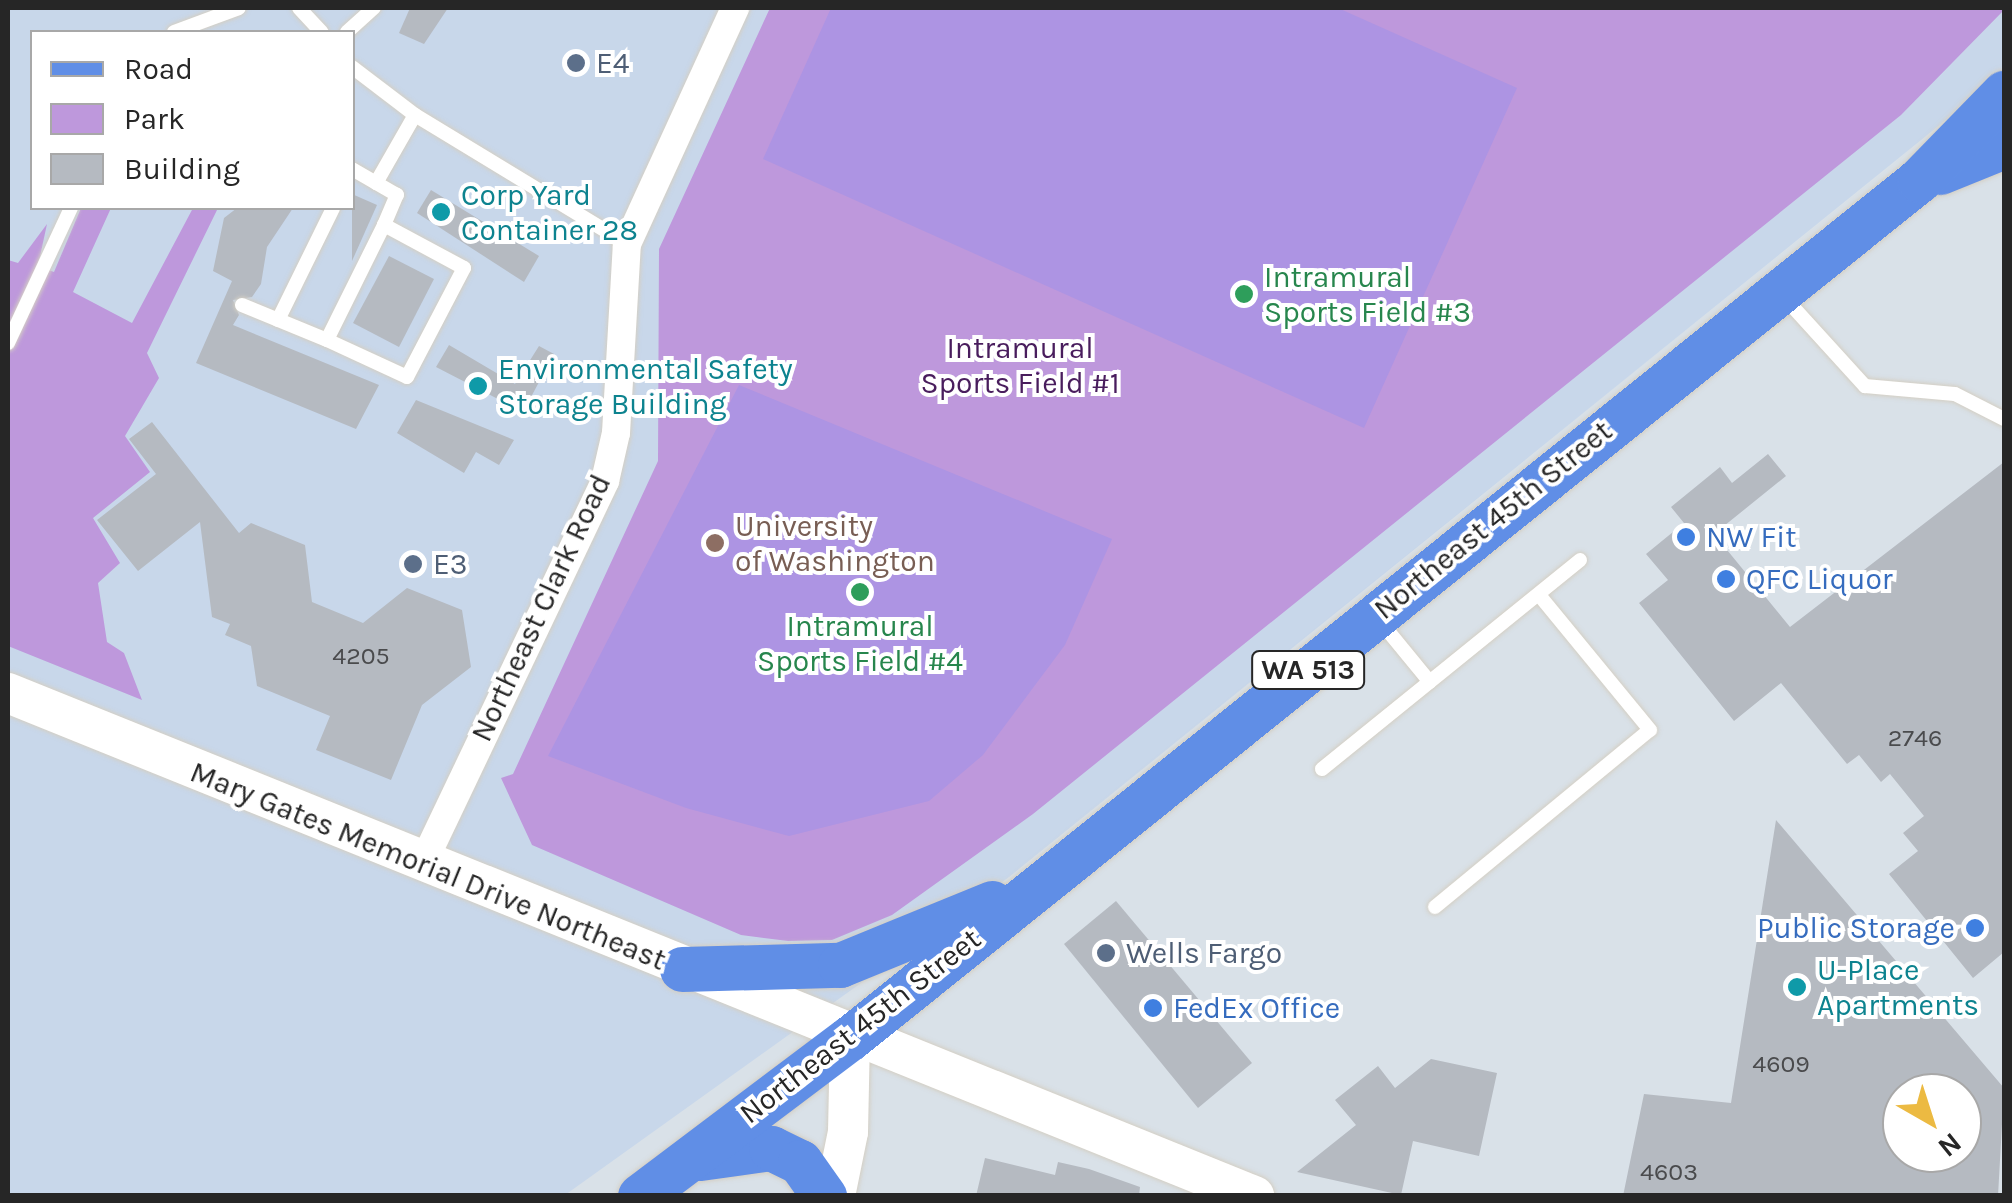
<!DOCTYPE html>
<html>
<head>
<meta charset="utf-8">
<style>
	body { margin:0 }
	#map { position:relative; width:2012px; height:1203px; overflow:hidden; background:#d9e1e8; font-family:Karla,sans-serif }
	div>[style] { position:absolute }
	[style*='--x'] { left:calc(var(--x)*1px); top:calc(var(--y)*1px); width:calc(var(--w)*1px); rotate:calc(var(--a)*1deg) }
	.education>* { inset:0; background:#c8d7ea }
	.green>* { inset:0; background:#be98dc }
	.pitch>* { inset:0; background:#ad94e3 }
	.building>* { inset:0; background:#b5bac1 }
	.roads { filter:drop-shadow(0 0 2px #d4cfc4) drop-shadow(0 0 2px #d4cfc4) }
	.lane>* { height:14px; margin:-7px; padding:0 7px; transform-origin:7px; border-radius:7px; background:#fff }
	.street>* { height:28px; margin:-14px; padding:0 14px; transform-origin:14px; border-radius:14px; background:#fff }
	.secondary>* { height:40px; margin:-20px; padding:0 20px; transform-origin:20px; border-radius:20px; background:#fff }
	.primary>* { height:45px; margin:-22.5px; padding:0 22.5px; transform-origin:22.5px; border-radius:22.5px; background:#608ee6 }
	.dots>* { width:28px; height:28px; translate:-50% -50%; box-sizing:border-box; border:5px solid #fff; border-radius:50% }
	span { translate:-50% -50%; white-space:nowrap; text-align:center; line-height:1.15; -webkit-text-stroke:8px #fff; paint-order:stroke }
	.number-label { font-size:25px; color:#4a4b4d }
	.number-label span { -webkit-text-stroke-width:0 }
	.shield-label span { padding:2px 8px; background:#fff; border:2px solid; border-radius:8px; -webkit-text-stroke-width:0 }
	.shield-label { font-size:28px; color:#262626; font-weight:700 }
	.service-label { font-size:30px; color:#4e5e75 }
	.left { translate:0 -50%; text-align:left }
	.culture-label { font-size:30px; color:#0d838f }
	.leisure-label { font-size:30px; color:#27864d }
	.park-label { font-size:30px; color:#491d5d }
	.street-label { font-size:30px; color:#262626 }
	.education-label { font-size:30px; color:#785e54 }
	.shop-label { font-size:30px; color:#366cbe }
	.right { translate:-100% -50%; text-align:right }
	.frame { position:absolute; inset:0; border:10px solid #262626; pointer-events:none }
	.legend { position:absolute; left:30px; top:30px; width:325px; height:180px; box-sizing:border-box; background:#fff; border:2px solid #a8a8a8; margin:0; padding:12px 18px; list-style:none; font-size:30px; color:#262626 }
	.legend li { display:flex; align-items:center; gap:20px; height:50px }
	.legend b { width:50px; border:2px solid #a8a8a8 }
	.north { position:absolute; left:1882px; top:1073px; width:100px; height:100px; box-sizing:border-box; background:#fff; border:2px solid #a8a8a8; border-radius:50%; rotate:141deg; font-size:28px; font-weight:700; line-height:40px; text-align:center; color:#262626 }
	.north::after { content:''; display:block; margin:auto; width:35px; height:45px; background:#ecba42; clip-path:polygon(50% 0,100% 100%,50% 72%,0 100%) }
</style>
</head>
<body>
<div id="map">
	<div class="education">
		<i style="clip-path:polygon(evenodd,8px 8px,2004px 8px,2004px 73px,1009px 877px,565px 1195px,8px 1196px,8px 8px,32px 32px,352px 32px,352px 208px,32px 208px,32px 32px)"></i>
	</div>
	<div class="green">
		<i style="clip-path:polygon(770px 8px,2004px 8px,2004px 10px,1901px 115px,1033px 814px,892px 915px,832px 940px,788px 941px,741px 935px,532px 845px,501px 778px,513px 774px,658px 461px,659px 249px)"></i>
		<i style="clip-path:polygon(81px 208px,111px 208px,73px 292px,132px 323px,193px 208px,218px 208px,147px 353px,159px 378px,125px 436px,150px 472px,93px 518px,120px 563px,98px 583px,107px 642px,124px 653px,142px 700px,8px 646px,8px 260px,18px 263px,47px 224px,38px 266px,54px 272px)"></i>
	</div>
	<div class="pitch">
		<i style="clip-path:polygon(831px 8px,1338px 8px,1517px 88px,1364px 428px,763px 159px)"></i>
		<i style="clip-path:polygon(739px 385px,1112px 539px,1065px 645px,983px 755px,929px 801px,789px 836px,686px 808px,548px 756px)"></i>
	</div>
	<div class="building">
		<i style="clip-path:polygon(410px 8px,448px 8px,424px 44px,399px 33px)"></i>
		<i style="clip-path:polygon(431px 190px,539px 256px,524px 282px,417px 213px)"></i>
		<i style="clip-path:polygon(352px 194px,377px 205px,352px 261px)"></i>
		<i style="clip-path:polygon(237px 208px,293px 208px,267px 247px,261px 284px,252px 297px,233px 300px,239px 315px,233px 325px,379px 385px,356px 429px,196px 363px,232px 281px,213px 271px,224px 218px)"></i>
		<i style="clip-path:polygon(389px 256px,434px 279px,399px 347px,353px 323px)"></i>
		<i style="clip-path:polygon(449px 345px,515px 384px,539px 346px,554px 354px,523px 412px,436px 367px)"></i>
		<i style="clip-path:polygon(416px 400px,514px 440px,499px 465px,476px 452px,464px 473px,397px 433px)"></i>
		<i style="clip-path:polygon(152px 422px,239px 533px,251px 523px,305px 545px,312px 602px,363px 623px,407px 588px,462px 610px,471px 667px,422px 705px,391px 780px,316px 750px,330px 716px,257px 686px,251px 646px,225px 635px,230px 624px,212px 617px,200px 522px,138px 571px,97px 520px,156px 474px,129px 439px)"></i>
		<i style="clip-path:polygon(1768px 454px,1786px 476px,1714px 534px,1790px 627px,2004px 462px,2004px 952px,1973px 978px,1889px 874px,1918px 851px,1903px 833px,1924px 816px,1890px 774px,1881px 782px,1859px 755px,1847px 764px,1781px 683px,1734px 721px,1639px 603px,1668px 580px,1646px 554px,1684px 523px,1671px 507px,1720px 467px,1732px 483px)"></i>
		<i style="clip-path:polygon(evenodd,1776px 820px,2004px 1088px,1998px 1196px,1623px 1196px,1644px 1094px,1731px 1103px,1776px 820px,1902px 1093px,1962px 1093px,1962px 1153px,1902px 1153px,1902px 1093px)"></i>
		<i style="clip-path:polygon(1116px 901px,1252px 1063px,1198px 1108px,1064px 944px)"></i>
		<i style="clip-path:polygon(1431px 1059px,1497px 1073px,1479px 1156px,1413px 1141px,1401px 1195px,1297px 1172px,1356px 1125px,1335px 1100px,1378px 1066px,1395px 1088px)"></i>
		<i style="clip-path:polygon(985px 1158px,1055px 1175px,1058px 1162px,1089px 1169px,1140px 1187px,1139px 1196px,976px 1196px)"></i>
	</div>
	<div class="roads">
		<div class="lane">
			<i style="--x:299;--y:8;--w:33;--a:47"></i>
			<i style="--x:174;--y:32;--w:69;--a:-20.3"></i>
			<i style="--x:347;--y:32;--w:36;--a:-42"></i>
			<i style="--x:352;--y:67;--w:79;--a:37.3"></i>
			<i style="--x:415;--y:115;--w:248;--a:31.3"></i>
			<i style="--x:352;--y:169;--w:28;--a:30"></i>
			<i style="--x:384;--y:225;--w:128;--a:116.4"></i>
			<i style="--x:327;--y:340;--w:88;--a:24.8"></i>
			<i style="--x:407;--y:377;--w:123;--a:-62.4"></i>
			<i style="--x:464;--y:268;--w:91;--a:-151.7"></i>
			<i style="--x:384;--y:225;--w:33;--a:-67"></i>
			<i style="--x:397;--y:195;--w:24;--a:-150"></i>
			<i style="--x:376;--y:183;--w:78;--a:-60.2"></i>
			<i style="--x:1783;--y:296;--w:122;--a:47.7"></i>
			<i style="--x:1865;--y:386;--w:90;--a:5.1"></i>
			<i style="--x:1955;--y:394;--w:55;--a:27"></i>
			<i style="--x:242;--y:305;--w:92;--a:22.4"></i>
			<i style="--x:278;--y:320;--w:125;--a:-63.8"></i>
			<i style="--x:8;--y:343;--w:149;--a:-65"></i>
			<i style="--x:1379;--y:620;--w:80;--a:50.6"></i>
			<i style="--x:1322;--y:769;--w:332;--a:-39"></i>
			<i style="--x:1435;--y:907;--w:278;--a:-39.5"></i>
			<i style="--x:1650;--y:730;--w:175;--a:-129.4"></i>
		</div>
		<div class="street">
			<i style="--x:423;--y:863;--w:423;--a:-64.5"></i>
			<i style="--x:605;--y:481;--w:49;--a:-77.1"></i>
			<i style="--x:616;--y:433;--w:189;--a:-86.7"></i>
			<i style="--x:627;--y:244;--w:260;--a:-65.4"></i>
		</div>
		<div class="secondary">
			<i style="--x:8;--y:693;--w:1344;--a:21.98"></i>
			<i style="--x:835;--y:1196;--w:65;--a:-78.5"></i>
			<i style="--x:848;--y:1132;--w:94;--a:-88.8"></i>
		</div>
		<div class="primary">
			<i style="--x:1940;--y:172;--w:69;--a:-22.1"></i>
			<i style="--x:682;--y:969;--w:158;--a:-1.5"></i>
			<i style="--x:840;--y:965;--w:164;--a:-22.2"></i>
			<i style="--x:700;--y:1158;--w:72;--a:-8"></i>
			<i style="--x:771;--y:1148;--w:32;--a:26"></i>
			<i style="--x:800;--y:1162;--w:42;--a:54.8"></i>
			<i style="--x:640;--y:1196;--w:263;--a:-37"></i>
			<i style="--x:850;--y:1038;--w:1371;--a:-38.75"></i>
			<i style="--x:1919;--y:180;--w:122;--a:-45.7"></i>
		</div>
	</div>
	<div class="dots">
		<i style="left:576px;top:63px;background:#5c6f8a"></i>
		<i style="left:441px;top:212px;background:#0f9aa8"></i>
		<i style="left:1244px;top:294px;background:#2e9e5b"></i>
		<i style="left:478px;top:386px;background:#0f9aa8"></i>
		<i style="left:1686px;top:537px;background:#3f7fe0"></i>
		<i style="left:715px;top:543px;background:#8d6e63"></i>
		<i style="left:413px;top:564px;background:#5c6f8a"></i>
		<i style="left:1726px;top:579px;background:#3f7fe0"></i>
		<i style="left:860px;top:592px;background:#2e9e5b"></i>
		<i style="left:1975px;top:928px;background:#3f7fe0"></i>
		<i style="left:1106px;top:953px;background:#5c6f8a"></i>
		<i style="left:1797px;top:987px;background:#0f9aa8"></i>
		<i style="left:1153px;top:1008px;background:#3f7fe0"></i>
	</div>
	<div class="number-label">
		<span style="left:361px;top:656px">4205</span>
		<span style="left:1915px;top:738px">2746</span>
		<span style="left:1781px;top:1064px">4609</span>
		<span style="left:1669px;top:1172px">4603</span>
	</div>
	<div class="shield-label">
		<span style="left:1308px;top:670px">WA 513</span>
	</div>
	<div class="service-label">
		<span class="left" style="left:596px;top:63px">E4</span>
		<span class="left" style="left:433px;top:564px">E3</span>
		<span class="left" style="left:1126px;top:953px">Wells Fargo</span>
	</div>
	<div class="culture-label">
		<span class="left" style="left:461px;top:212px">Corp Yard<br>Container 28</span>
		<span class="left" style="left:498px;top:386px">Environmental Safety<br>Storage Building</span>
		<span class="left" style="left:1817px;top:987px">U-Place<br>Apartments</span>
	</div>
	<div class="leisure-label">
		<span class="left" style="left:1264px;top:294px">Intramural<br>Sports Field #3</span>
		<span style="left:860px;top:643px">Intramural<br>Sports Field #4</span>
	</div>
	<div class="park-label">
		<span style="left:1020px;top:365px">Intramural<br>Sports Field #1</span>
	</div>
	<div class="street-label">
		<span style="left:1493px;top:520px;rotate:-39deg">Northeast 45th Street</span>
		<span style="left:541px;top:608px;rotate:-65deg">Northeast Clark Road</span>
		<span style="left:428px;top:866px;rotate:22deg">Mary Gates Memorial Drive Northeast</span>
		<span style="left:860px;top:1026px;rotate:-38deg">Northeast 45th Street</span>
	</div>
	<div class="education-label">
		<span class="left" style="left:735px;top:543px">University<br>of Washington</span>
	</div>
	<div class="shop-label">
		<span class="left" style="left:1706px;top:537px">NW Fit</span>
		<span class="left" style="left:1746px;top:579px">QFC Liquor</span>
		<span class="right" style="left:1955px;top:928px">Public Storage</span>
		<span class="left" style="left:1173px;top:1008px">FedEx Office</span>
	</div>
	<div class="frame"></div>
	<ul class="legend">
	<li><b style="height:12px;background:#608ee6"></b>Road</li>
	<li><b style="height:28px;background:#be98dc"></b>Park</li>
	<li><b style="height:28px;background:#b5bac1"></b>Building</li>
	</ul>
	<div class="north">N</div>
</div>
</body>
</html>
